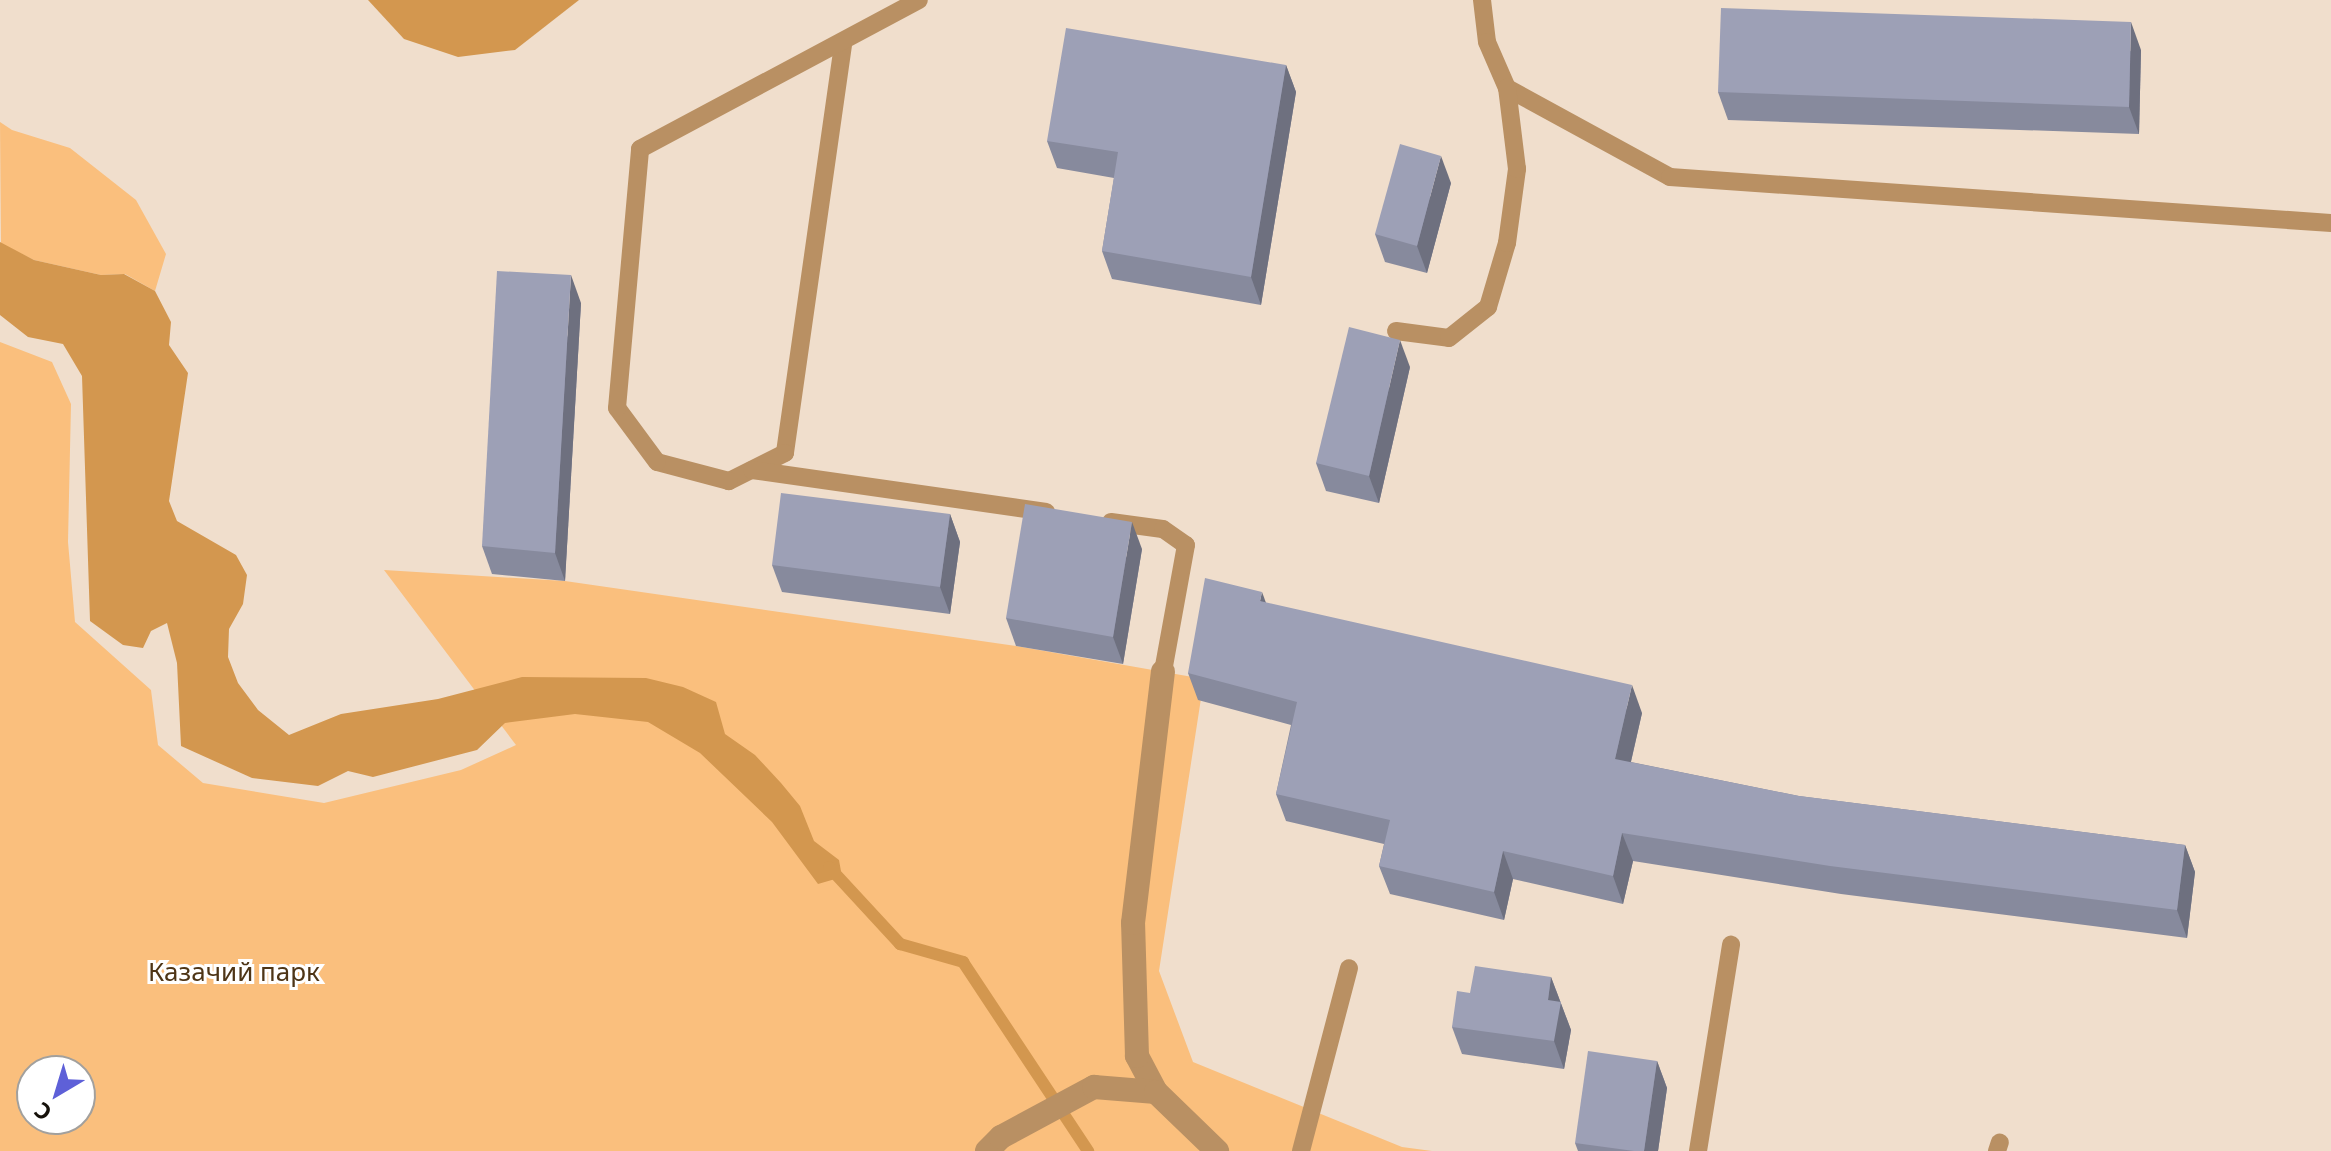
<!DOCTYPE html>
<html>
<head>
<meta charset="utf-8">
<style>
	body { margin:0 }
	#map { position:relative; width:2331px; height:1151px; overflow:hidden; background:#f0decc; font-family:"Noto Sans",sans-serif }
	div>[style] { position:absolute }
	[style*='--x'] { left:calc(var(--x)*1px); top:calc(var(--y)*1px); width:calc(var(--w)*1px); rotate:calc(var(--a)*1deg) }
	.green>* { inset:0; background:#fabf7d }
	.water>* { inset:0; background:#d3974f }
	.stream>* { height:12px; margin:-6px; padding:0 6px; transform-origin:6px; border-radius:6px; background:#d3974f }
	.lane>* { height:18px; margin:-9px; padding:0 9px; transform-origin:9px; border-radius:9px; background:#b99063 }
	.street>* { height:24px; margin:-12px; padding:0 12px; transform-origin:12px; border-radius:12px; background:#b99063 }
	.wall>* { inset:0; background:#878a9d }
	.shaded-wall>* { inset:0; background:#6e707f }
	.building>* { inset:0; background:#9da0b6 }
	span { translate:-50% -50%; white-space:nowrap; text-align:center; line-height:1.15; -webkit-text-stroke:6px #fff; paint-order:stroke }
	.park-label { font-size:26px; color:#4e3516 }
	.north { position:absolute; left:16px; top:1055px; width:80px; height:80px; box-sizing:border-box; background:#fff; border:2px solid #a2a09d; border-radius:50%; rotate:218deg; font-size:22px; font-weight:700; line-height:32px; text-align:center; color:#16110a }
	.north::after { content:''; display:block; margin:auto; width:28px; height:36px; background:#5e60d8; clip-path:polygon(50% 0,100% 100%,50% 72%,0 100%) }
</style>
</head>
<body>
<div id="map">
	<div class="green">
		<i style="clip-path:polygon(0 122px,12px 130px,70px 148px,136px 200px,166px 254px,155px 291px,125px 274px,101px 275px,34px 260px,1px 244px)"></i>
		<i style="clip-path:polygon(evenodd,0 342px,52px 362px,71px 404px,68px 542px,75px 622px,151px 690px,158px 745px,203px 783px,324px 803px,461px 770px,516px 745px,384px 570px,565px 581px,1016px 646px,1204px 679px,1159px 971px,1193px 1062px,1402px 1147px,1432px 1151px,0 1151px,0 342px,32px 1071px,80px 1071px,80px 1119px,32px 1119px,32px 1071px)"></i>
	</div>
	<div class="water">
		<i style="clip-path:polygon(368px 0,579px 0,515px 50px,458px 57px,404px 39px)"></i>
		<i style="clip-path:polygon(0 242px,34px 260px,101px 275px,124px 274px,155px 291px,171px 322px,169px 345px,188px 373px,169px 501px,177px 521px,236px 555px,247px 575px,243px 604px,229px 629px,228px 657px,238px 683px,258px 710px,289px 735px,341px 714px,438px 699px,522px 677px,646px 678px,683px 687px,716px 702px,725px 734px,755px 755px,781px 783px,800px 806px,814px 841px,839px 860px,842px 877px,818px 884px,772px 822px,700px 753px,648px 722px,575px 714px,505px 723px,477px 750px,373px 777px,348px 771px,318px 786px,252px 778px,181px 746px,177px 663px,167px 623px,151px 631px,143px 648px,123px 645px,90px 621px,82px 376px,63px 344px,28px 337px,0 315px)"></i>
	</div>
	<div class="stream">
		<i style="--x:829;--y:867;--w:105;--a:47.3"></i>
		<i style="--x:900;--y:944;--w:66;--a:15.9"></i>
		<i style="--x:963;--y:962;--w:227;--a:56.5"></i>
	</div>
	<div class="lane">
		<i style="--x:1482;--y:0;--w:42;--a:83.2"></i>
		<i style="--x:1487;--y:42;--w:50;--a:66.5"></i>
		<i style="--x:1507;--y:88;--w:186;--a:28.6"></i>
		<i style="--x:1670;--y:177;--w:663;--a:3.98"></i>
		<i style="--x:843;--y:45;--w:412;--a:98.1"></i>
		<i style="--x:785;--y:453;--w:63;--a:153.4"></i>
		<i style="--x:729;--y:481;--w:74;--a:-165.2"></i>
		<i style="--x:657;--y:462;--w:67;--a:-126.5"></i>
		<i style="--x:617;--y:408;--w:260;--a:-84.9"></i>
		<i style="--x:640;--y:149;--w:316;--a:-28.1"></i>
		<i style="--x:1396;--y:331;--w:53;--a:7.5"></i>
		<i style="--x:1449;--y:338;--w:50;--a:-38.5"></i>
		<i style="--x:1488;--y:307;--w:67;--a:-73.5"></i>
		<i style="--x:1507;--y:243;--w:75;--a:-82.3"></i>
		<i style="--x:1517;--y:169;--w:82;--a:-97"></i>
		<i style="--x:752;--y:470;--w:297;--a:8.1"></i>
		<i style="--x:1111;--y:522;--w:52;--a:7.7"></i>
		<i style="--x:1163;--y:529;--w:28;--a:35"></i>
		<i style="--x:1186;--y:545;--w:129;--a:100.3"></i>
		<i style="--x:1301;--y:1151;--w:189;--a:-75.3"></i>
		<i style="--x:1698;--y:1151;--w:209;--a:-80.9"></i>
		<i style="--x:1997;--y:1151;--w:9;--a:-72"></i>
	</div>
	<div class="street">
		<i style="--x:1156;--y:1092;--w:41;--a:-117.8"></i>
		<i style="--x:1137;--y:1056;--w:133;--a:-91.7"></i>
		<i style="--x:1133;--y:923;--w:253;--a:-83.2"></i>
		<i style="--x:987;--y:1151;--w:20;--a:-45"></i>
		<i style="--x:1001;--y:1137;--w:106;--a:-28.3"></i>
		<i style="--x:1094;--y:1087;--w:62;--a:4.6"></i>
		<i style="--x:1156;--y:1092;--w:85;--a:44"></i>
	</div>
	<div class="wall">
		<i style="clip-path:polygon(2141px 50px,2139px 134px,1728px 120px,1718px 92px)"></i>
		<i style="clip-path:polygon(1286px 65px,1296px 92px,1261px 305px,1112px 279px,1102px 251px,1114px 178px,1057px 168px,1047px 141px)"></i>
		<i style="clip-path:polygon(1451px 183px,1427px 273px,1385px 262px,1375px 234px)"></i>
		<i style="clip-path:polygon(581px 303px,565px 581px,492px 574px,482px 546px)"></i>
		<i style="clip-path:polygon(1410px 367px,1379px 503px,1326px 491px,1316px 463px)"></i>
		<i style="clip-path:polygon(950px 514px,960px 542px,950px 614px,782px 592px,772px 565px)"></i>
		<i style="clip-path:polygon(1142px 549px,1123px 664px,1016px 646px,1006px 618px)"></i>
		<i style="clip-path:polygon(1266px 603px,1642px 713px,1631px 762px,1799px 796px,2185px 845px,2195px 872px,2187px 938px,1841px 894px,1633px 861px,1623px 904px,1513px 879px,1504px 920px,1390px 894px,1379px 866px,1384px 844px,1286px 821px,1276px 794px,1291px 725px,1198px 700px,1188px 673px)"></i>
		<i style="clip-path:polygon(1551px 977px,1571px 1030px,1564px 1069px,1462px 1054px,1452px 1027px,1470px 993px)"></i>
		<i style="clip-path:polygon(1657px 1061px,1667px 1088px,1658px 1151px,1578px 1151px,1575px 1143px)"></i>
	</div>
	<div class="shaded-wall">
		<i style="clip-path:polygon(2131px 22px,2141px 50px,2139px 134px,2129px 107px)"></i>
		<i style="clip-path:polygon(1286px 65px,1296px 92px,1261px 305px,1251px 277px)"></i>
		<i style="clip-path:polygon(1441px 156px,1451px 183px,1427px 273px,1417px 246px)"></i>
		<i style="clip-path:polygon(571px 275px,581px 303px,565px 581px,555px 553px)"></i>
		<i style="clip-path:polygon(1400px 340px,1410px 367px,1379px 503px,1369px 476px)"></i>
		<i style="clip-path:polygon(950px 514px,960px 542px,950px 614px,940px 587px)"></i>
		<i style="clip-path:polygon(1132px 522px,1142px 549px,1123px 664px,1113px 637px)"></i>
		<i style="clip-path:polygon(1262px 592px,1272px 619px,1260px 601px)"></i>
		<i style="clip-path:polygon(1632px 685px,1642px 713px,1625px 787px,1615px 759px)"></i>
		<i style="clip-path:polygon(1622px 833px,1633px 861px,1623px 904px,1613px 876px)"></i>
		<i style="clip-path:polygon(2185px 845px,2195px 872px,2187px 938px,2177px 910px)"></i>
		<i style="clip-path:polygon(1503px 851px,1513px 879px,1504px 920px,1494px 892px)"></i>
		<i style="clip-path:polygon(1551px 977px,1571px 1030px,1564px 1069px,1554px 1041px,1548px 1000px)"></i>
		<i style="clip-path:polygon(1657px 1061px,1667px 1088px,1658px 1151px,1644px 1151px)"></i>
	</div>
	<div class="building">
		<i style="clip-path:polygon(1721px 8px,2131px 22px,2129px 107px,1718px 92px)"></i>
		<i style="clip-path:polygon(1066px 28px,1286px 65px,1251px 277px,1102px 251px,1118px 152px,1047px 141px)"></i>
		<i style="clip-path:polygon(1400px 144px,1441px 156px,1417px 246px,1375px 234px)"></i>
		<i style="clip-path:polygon(497px 271px,571px 275px,555px 553px,482px 546px)"></i>
		<i style="clip-path:polygon(1349px 327px,1400px 340px,1369px 476px,1316px 463px)"></i>
		<i style="clip-path:polygon(781px 493px,950px 514px,940px 587px,772px 565px)"></i>
		<i style="clip-path:polygon(1025px 504px,1132px 522px,1113px 637px,1006px 618px)"></i>
		<i style="clip-path:polygon(1205px 578px,1262px 592px,1260px 601px,1632px 685px,1615px 759px,1799px 796px,2185px 845px,2177px 910px,1830px 866px,1622px 833px,1613px 876px,1503px 851px,1494px 892px,1379px 866px,1390px 820px,1276px 794px,1297px 702px,1188px 673px)"></i>
		<i style="clip-path:polygon(1475px 966px,1551px 977px,1548px 1000px,1561px 1002px,1554px 1041px,1452px 1027px,1457px 991px,1470px 993px)"></i>
		<i style="clip-path:polygon(1588px 1051px,1657px 1061px,1644px 1151px,1634px 1151px,1575px 1143px)"></i>
	</div>
	<div class="park-label">
		<span style="left:234px;top:972px">Казачий парк</span>
	</div>
	<div class="north">С</div>
</div>
</body>
</html>
